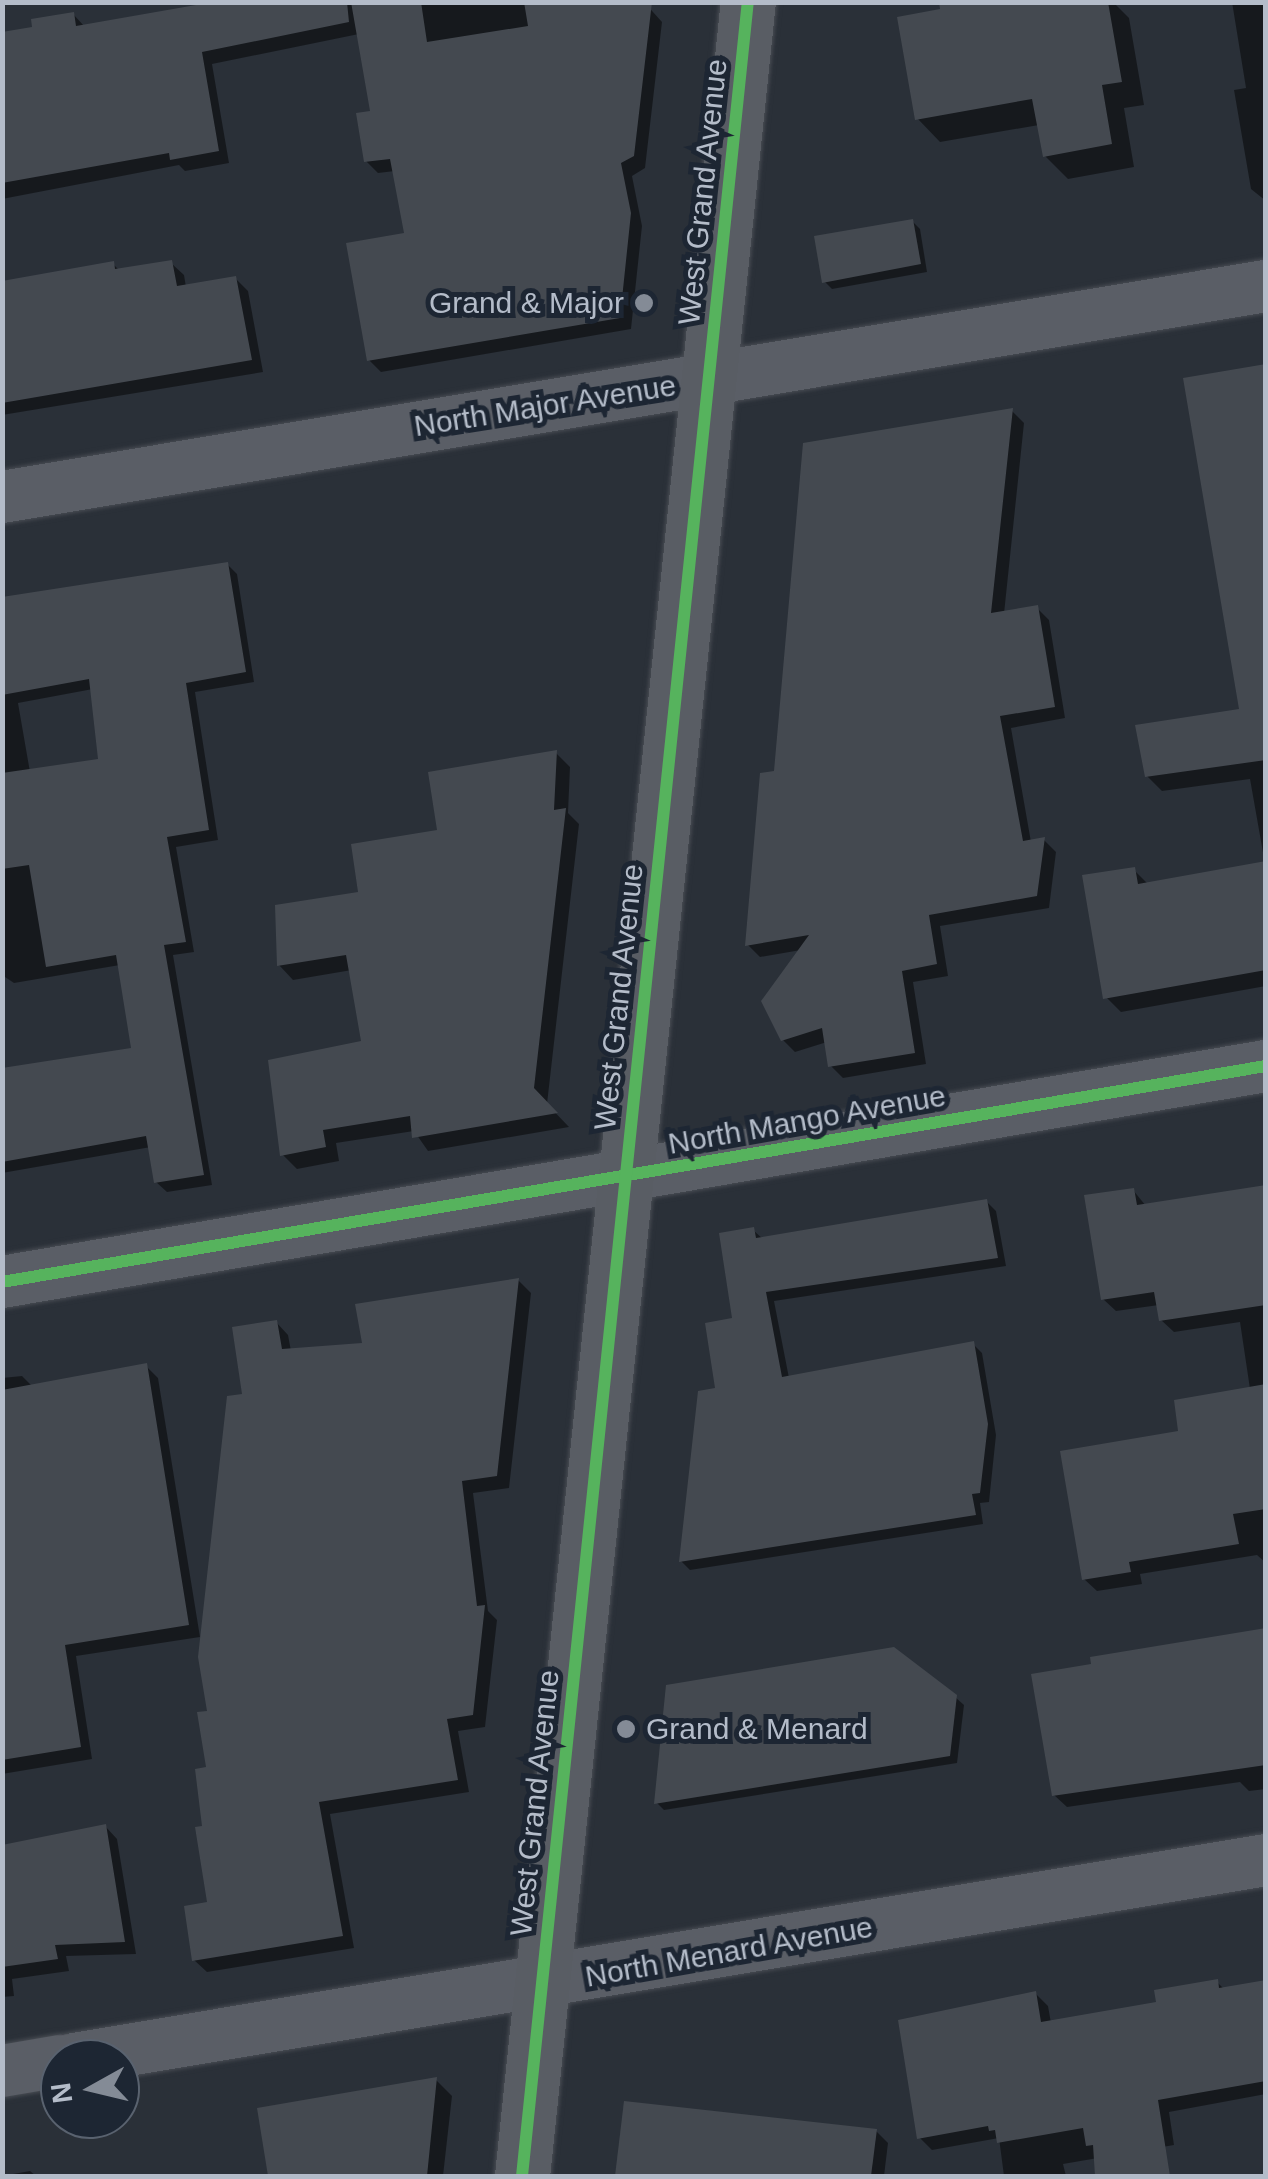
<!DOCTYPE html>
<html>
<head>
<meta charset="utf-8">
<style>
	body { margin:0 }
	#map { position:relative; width:1268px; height:2179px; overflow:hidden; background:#2a3038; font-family:Helvetica,sans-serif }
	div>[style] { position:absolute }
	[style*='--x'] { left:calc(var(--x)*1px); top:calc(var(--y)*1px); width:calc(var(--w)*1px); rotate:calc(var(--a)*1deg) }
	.shadow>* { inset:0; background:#0007 }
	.building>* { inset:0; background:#444950 }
	.roads { filter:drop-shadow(0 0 2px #484c53) drop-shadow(0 0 2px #484c53) }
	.minor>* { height:52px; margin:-26px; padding:0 26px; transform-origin:26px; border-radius:26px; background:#5a5e66 }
	.secondary>* { height:55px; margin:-27.5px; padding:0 27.5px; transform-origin:27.5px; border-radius:27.5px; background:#595d64 }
	.cycleway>* { height:12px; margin:-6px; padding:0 6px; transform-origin:6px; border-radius:6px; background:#56b35d }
	.dots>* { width:28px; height:28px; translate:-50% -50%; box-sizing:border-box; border:5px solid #1d2633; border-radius:50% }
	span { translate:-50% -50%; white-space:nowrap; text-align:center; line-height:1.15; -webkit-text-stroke:10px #1d2633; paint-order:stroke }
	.street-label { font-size:30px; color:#b4bcc9 }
	.poi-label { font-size:30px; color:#b4bcc9 }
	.right { translate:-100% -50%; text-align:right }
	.left { translate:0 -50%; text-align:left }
	.frame { position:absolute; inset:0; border:5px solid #b4bcc9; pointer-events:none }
	.north { position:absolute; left:40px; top:2039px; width:100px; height:100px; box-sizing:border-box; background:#1d2633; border:2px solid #59626f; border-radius:50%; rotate:262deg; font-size:28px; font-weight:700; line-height:40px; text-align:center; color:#b4bcc9 }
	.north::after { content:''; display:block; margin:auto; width:35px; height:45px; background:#848b96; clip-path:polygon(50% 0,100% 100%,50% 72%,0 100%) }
</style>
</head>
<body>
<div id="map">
	<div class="shadow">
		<i style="clip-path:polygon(201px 2px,644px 2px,662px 22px,645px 168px,632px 176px,642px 226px,631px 329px,381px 372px,369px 360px,407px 235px,395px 171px,378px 173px,366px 161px,373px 113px,359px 34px,212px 64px,229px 163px,185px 171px,179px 165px,2px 199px,2px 34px,35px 29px,73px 14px,85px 27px,202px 7px)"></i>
		<i style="clip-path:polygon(1062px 2px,1113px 2px,1129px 18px,1144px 105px,1124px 108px,1134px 167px,1068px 179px,1045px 156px,1039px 125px,940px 142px,917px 118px)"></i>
		<i style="clip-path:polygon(1232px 2px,1266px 2px,1266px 201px,1251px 189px,1234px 90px,1246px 88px)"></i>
		<i style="clip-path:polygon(912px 221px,920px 229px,927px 272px,832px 289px,825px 282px)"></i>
		<i style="clip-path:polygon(171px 263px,184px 275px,186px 287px,236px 279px,248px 291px,263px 372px,2px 415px,2px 278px,7px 283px,113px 264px,120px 271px)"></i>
		<i style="clip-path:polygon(1266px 366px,1266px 986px,1121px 1012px,1106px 997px,1134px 870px,1149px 885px,1265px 864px,1250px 779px,1162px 791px,1147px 776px,1242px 711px)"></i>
		<i style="clip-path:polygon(1012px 411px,1024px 423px,1004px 614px,1037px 608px,1049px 620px,1065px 718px,1011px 728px,1031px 842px,1044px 840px,1056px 852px,1049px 908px,940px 926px,948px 976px,913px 982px,926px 1064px,843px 1078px,831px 1066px,827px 1042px,795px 1052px,783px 1040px,801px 950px,760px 957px,748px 945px,777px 773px)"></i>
		<i style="clip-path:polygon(evenodd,227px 564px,237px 574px,254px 682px,195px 692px,218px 840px,176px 847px,194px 952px,173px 955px,212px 1185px,167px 1192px,156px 1182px,151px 1147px,2px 1173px,2px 1071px,134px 1050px,120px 965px,14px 983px,2px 975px,2px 601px,227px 564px,93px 689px,101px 761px,30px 772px,18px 703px,93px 689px)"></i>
		<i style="clip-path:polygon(556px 753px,570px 767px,568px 813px,579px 824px,547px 1104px,569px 1127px,428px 1151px,414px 1131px,336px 1143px,339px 1161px,297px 1169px,282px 1154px,364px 1043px,352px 970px,293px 980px,279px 965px,440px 832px)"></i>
		<i style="clip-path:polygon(1266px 1188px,1266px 1563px,1257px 1555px,1140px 1574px,1142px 1584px,1097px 1591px,1084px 1579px,1181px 1433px,1250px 1389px,1240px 1322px,1174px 1332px,1161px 1320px,1159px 1305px,1116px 1311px,1103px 1299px,1133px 1190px,1146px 1206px)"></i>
		<i style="clip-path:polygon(986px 1201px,996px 1211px,1006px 1266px,774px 1301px,789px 1378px,973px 1344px,982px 1353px,996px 1435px,989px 1502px,980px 1503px,983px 1524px,690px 1570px,681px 1561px,753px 1230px,763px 1239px)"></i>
		<i style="clip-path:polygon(518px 1280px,531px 1293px,509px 1488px,473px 1493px,488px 1611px,497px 1620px,485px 1727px,458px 1731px,469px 1792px,330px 1814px,354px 1948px,207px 1972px,194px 1960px,210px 1904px,205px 1828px,210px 1713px,245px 1396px,276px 1322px,288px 1335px,291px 1351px,364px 1345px)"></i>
		<i style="clip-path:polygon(146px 1366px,158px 1378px,200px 1637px,76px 1656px,92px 1759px,2px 1774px,2px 1378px,22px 1376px,33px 1387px)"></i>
		<i style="clip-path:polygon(1266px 1630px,1266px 1789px,1249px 1791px,1240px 1782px,1067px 1807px,1054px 1795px)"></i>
		<i style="clip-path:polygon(955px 1697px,964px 1705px,957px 1763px,664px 1810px,657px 1803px)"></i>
		<i style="clip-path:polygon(105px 1826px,117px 1839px,136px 1954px,66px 1956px,69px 1971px,12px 1979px,14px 1996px,2px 1997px,2px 1847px)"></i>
		<i style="clip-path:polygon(1217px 1982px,1224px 1989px,1266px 1983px,1266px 2094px,1169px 2112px,1174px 2145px,1063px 2164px,1066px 2176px,1004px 2176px,999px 2138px,932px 2150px,919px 2137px,1036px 1994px,1048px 2006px,1051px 2023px,1159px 2004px)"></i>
		<i style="clip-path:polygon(436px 2080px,452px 2096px,443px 2176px,270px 2176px,259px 2110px)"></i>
		<i style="clip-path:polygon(626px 2104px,876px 2131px,888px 2143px,884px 2176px,618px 2176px)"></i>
		<i style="clip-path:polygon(30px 2171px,36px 2176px,2px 2176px)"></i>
	</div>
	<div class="building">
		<i style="clip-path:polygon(213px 2px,347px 2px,349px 22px,202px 52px,219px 151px,170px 160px,169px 153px,2px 183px,2px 32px,32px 27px,31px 19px,74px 12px,76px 26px)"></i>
		<i style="clip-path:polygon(351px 2px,421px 2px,427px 42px,528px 26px,524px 2px,652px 2px,634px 156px,621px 163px,631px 213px,620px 318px,367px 361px,346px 243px,404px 233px,390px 159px,364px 162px,356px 113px,370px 111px)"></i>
		<i style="clip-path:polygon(939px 2px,1108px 2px,1122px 82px,1102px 85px,1112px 144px,1043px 157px,1032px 99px,915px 120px,897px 17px,940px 9px)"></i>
		<i style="clip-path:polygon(913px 219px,921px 264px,822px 283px,814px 236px)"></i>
		<i style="clip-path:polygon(172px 260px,177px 286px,236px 276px,252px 360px,2px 403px,2px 281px,114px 261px,115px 269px)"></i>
		<i style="clip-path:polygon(1266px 364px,1266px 760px,1145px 777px,1135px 725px,1239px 709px,1183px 378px)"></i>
		<i style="clip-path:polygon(1013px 408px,991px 613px,1038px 605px,1055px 707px,1000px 716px,1023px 841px,1045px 837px,1037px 896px,929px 915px,937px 964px,902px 971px,915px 1053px,828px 1067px,822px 1028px,781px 1041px,761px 1001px,809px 935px,745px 946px,760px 773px,774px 771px,803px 443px)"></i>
		<i style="clip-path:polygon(228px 562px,246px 672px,186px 683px,209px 830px,167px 837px,186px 942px,164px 945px,204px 1175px,154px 1183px,146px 1136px,2px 1162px,2px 1068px,131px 1048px,116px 955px,46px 967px,29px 865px,2px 869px,2px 773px,98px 759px,89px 679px,2px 695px,2px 597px)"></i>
		<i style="clip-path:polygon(557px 750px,554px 810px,566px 808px,534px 1088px,558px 1113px,412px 1138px,410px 1116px,323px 1130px,326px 1147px,280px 1156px,268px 1060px,361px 1041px,346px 955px,277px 966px,275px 905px,358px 892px,351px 844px,437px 830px,428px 772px)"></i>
		<i style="clip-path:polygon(1266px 861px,1266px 970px,1103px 999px,1082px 875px,1135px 867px,1138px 884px)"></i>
		<i style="clip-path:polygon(1266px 1185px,1266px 1305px,1159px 1321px,1154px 1292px,1101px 1300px,1084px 1195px,1134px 1188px,1137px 1205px)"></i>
		<i style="clip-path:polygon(987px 1199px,998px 1258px,766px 1292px,782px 1377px,974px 1341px,988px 1424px,980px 1493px,972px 1494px,976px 1515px,679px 1562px,698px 1391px,715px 1388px,705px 1323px,732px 1318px,719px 1233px,754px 1227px,756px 1238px)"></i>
		<i style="clip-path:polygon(519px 1278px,497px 1476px,462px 1481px,477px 1606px,485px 1605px,473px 1715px,447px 1719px,458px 1780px,319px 1802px,343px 1936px,192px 1961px,184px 1906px,207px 1902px,195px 1827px,202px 1826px,195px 1769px,206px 1767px,197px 1712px,207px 1711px,198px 1657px,227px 1396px,242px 1394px,232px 1327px,277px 1320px,282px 1349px,362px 1343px,355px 1304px)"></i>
		<i style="clip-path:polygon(147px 1363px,189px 1625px,65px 1645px,81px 1747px,2px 1760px,2px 1390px)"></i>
		<i style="clip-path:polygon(1266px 1384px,1266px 1509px,1233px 1514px,1239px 1544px,1129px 1562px,1131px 1572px,1082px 1580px,1060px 1451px,1178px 1431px,1174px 1400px)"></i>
		<i style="clip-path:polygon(1266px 1628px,1266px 1765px,1052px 1796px,1031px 1674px,1091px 1664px,1090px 1657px)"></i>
		<i style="clip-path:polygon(894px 1647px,957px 1695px,950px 1756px,654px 1804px,666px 1685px)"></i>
		<i style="clip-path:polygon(106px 1824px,125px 1942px,55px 1945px,58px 1959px,2px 1967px,2px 1845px)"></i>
		<i style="clip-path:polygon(1218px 1979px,1219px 1988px,1266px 1980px,1266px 2081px,1158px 2100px,1170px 2176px,1095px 2176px,1093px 2145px,1086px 2146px,1083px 2128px,997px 2143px,995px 2130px,989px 2131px,988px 2126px,917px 2139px,898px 2020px,1036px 1991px,1041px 2022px,1156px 2002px,1154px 1990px)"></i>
		<i style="clip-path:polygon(437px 2077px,427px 2176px,268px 2176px,257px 2108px)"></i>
		<i style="clip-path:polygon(624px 2101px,877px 2129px,871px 2176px,615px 2176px)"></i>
	</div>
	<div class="roads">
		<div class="minor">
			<i style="--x:2;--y:497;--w:1281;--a:-9.48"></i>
			<i style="--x:2;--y:1282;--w:1282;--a:-9.7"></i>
			<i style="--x:74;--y:2059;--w:1208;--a:-9.48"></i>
			<i style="--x:2;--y:2071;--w:59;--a:-9.8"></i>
		</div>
		<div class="secondary">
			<i style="--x:522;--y:2176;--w:2186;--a:-84.07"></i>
		</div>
	</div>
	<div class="cycleway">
		<i style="--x:2;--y:1282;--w:1282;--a:-9.7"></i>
		<i style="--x:522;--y:2176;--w:2186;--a:-84.07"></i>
	</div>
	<div class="dots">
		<i style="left:644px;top:303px;background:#848b96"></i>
		<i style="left:626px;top:1729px;background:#848b96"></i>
	</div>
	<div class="street-label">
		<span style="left:703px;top:192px;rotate:-84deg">West Grand Avenue</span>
		<span style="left:545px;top:406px;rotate:-9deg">North Major Avenue</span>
		<span style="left:619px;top:997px;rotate:-84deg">West Grand Avenue</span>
		<span style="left:807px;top:1120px;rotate:-10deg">North Mango Avenue</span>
		<span style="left:535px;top:1803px;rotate:-84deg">West Grand Avenue</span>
		<span style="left:729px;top:1952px;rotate:-10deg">North Menard Avenue</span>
	</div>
	<div class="poi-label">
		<span class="right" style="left:624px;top:303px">Grand &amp; Major</span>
		<span class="left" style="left:646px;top:1729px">Grand &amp; Menard</span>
	</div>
	<div class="frame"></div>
	<div class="north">N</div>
</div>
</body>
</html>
